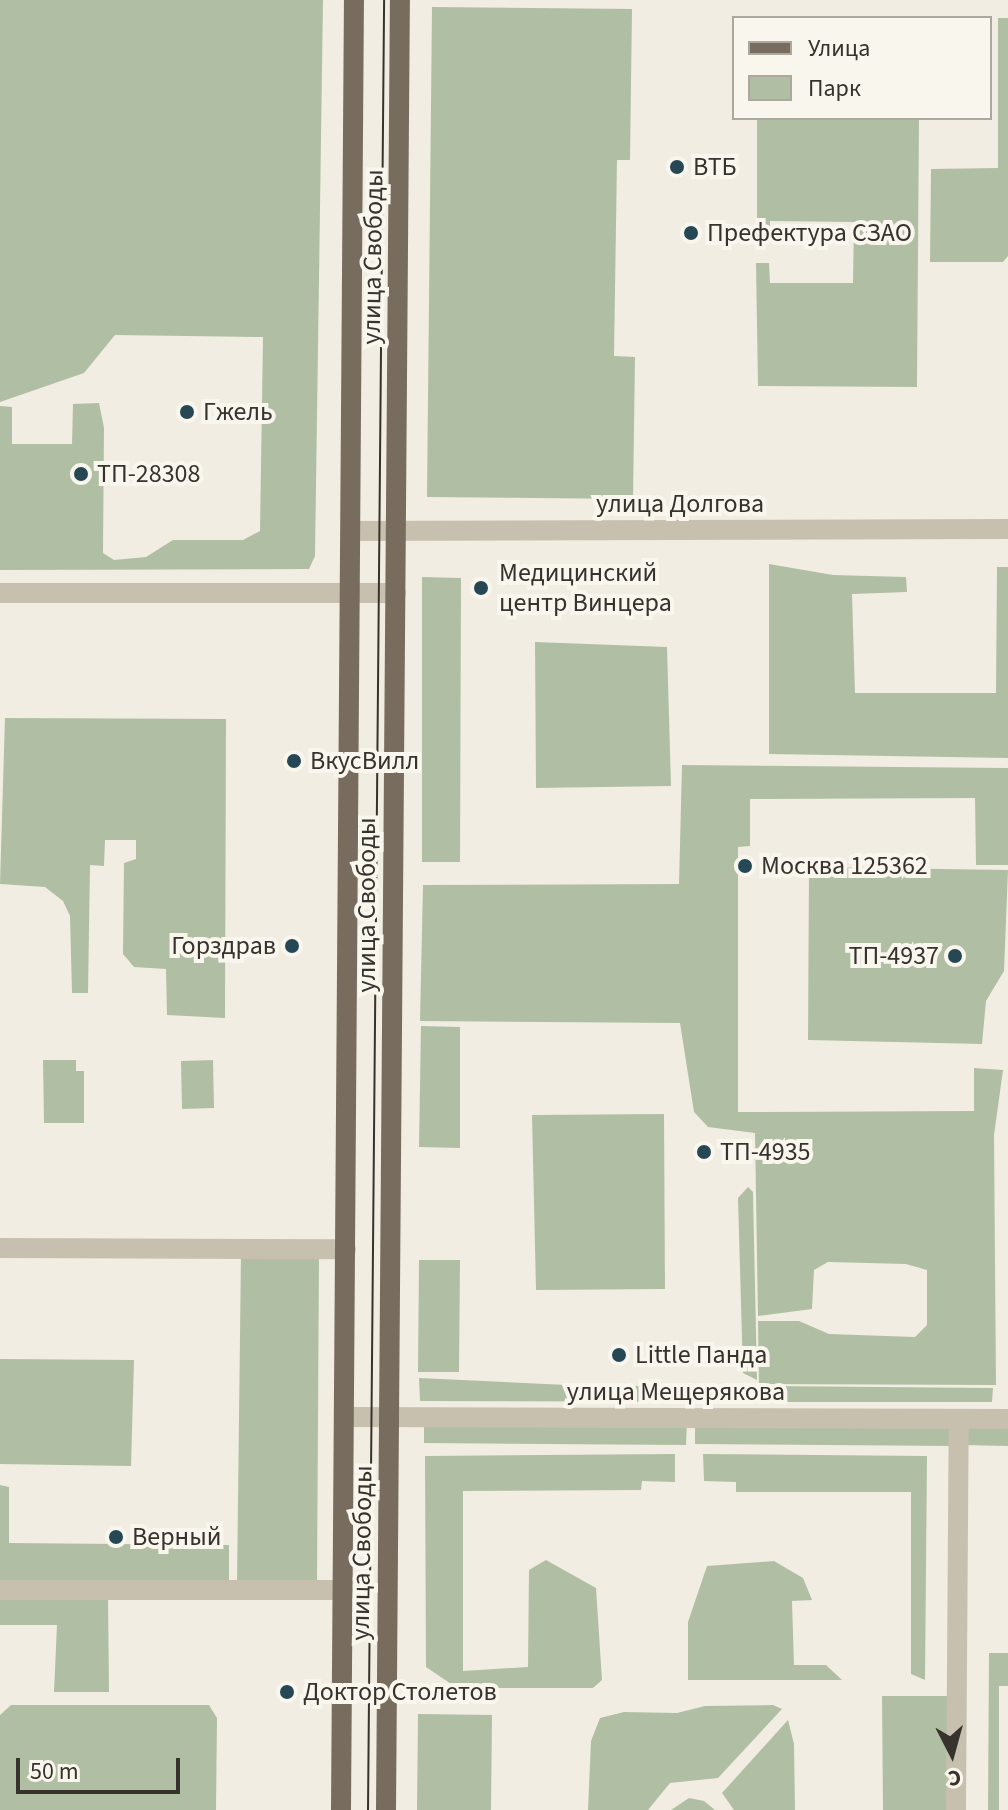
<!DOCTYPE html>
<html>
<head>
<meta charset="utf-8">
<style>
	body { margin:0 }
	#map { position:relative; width:1008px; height:1810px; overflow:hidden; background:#f1ede2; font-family:"Source Sans 3",sans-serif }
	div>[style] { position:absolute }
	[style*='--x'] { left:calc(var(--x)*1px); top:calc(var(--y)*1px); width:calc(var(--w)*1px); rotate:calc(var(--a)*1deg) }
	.green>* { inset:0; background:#b0bfa3 }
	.minor>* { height:20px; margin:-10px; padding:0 10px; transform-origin:10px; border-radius:10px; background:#c8c0af }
	.major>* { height:20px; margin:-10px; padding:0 10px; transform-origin:10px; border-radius:10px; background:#786c5f }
	.tram>* { height:2px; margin:-1px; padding:0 1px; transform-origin:1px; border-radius:1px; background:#38322c }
	.dots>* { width:22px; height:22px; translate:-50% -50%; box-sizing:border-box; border:4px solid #f9f6ee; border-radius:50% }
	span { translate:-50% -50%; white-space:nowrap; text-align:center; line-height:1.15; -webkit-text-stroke:8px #f9f6ee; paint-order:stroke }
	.poi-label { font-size:26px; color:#38322c }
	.left { translate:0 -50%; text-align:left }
	.right { translate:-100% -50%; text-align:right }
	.street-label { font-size:26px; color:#38322c }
	.legend { position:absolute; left:732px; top:16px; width:260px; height:104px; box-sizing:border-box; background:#f9f6ee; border:2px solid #aca8a0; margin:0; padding:10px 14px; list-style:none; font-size:24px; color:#38322c }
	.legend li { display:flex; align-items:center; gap:16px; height:40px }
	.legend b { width:40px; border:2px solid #aca8a0 }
	.north { position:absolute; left:912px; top:1714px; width:80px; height:80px; -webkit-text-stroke:6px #f9f6ee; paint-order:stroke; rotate:174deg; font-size:22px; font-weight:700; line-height:32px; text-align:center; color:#38322c }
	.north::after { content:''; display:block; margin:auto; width:28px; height:36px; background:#38322c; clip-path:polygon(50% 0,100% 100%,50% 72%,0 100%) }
	.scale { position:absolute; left:16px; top:1758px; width:164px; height:36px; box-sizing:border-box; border:4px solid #38322c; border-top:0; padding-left:10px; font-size:24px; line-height:28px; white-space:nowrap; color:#38322c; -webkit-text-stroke:6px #f9f6ee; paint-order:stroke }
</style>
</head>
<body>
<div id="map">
	<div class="green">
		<i style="clip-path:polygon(0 0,323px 0,315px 556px,309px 569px,0 570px,0 406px,12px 407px,12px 444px,72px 444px,73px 404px,99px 403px,104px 428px,103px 553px,114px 560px,146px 557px,173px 540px,243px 540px,260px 531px,263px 337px,115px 335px,84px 373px,0 402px)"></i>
		<i style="clip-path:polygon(432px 7px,632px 9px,630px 160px,617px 160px,614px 356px,635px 357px,633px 499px,427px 497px)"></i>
		<i style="clip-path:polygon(998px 18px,1008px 18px,1008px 256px,1003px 262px,930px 262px,931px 169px,998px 168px)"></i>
		<i style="clip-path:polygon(757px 118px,919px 118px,917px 387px,758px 386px,756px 263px,769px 263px,770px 283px,853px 283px,854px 222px,770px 221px,770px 243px,757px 242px)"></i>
		<i style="clip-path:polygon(769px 564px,833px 575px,906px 577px,907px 592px,852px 594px,855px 693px,996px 693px,997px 567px,1008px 567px,1008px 758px,769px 754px)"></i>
		<i style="clip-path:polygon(422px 577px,461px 578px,460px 862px,422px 862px)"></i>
		<i style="clip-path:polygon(535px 642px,667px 647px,671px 786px,536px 788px)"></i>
		<i style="clip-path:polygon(5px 718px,226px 719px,225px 1018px,167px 1015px,166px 969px,134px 967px,123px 954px,124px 863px,136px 859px,136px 840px,105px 840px,104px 866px,90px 865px,88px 993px,72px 993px,70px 916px,63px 901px,45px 887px,0 884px)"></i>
		<i style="clip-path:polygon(682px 765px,1008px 768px,1008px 865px,976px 865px,975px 798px,750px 799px,750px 846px,738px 847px,738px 1112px,974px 1111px,974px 1068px,1003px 1070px,994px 1135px,996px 1385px,759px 1384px,758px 1321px,799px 1321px,829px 1334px,915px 1337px,927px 1325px,927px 1270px,906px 1264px,828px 1262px,814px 1270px,812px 1309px,758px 1316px,755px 1133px,708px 1127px,694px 1112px,680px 1023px,420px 1021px,423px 885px,679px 884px)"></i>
		<i style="clip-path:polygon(809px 867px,1008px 870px,1004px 971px,986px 1001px,982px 1044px,808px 1040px)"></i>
		<i style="clip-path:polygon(421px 1026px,460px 1027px,460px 1148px,419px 1147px)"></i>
		<i style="clip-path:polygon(43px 1060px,76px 1060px,76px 1071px,84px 1071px,84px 1123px,44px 1123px)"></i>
		<i style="clip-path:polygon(213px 1060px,214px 1108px,182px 1109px,181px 1061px)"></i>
		<i style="clip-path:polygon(664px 1114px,665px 1289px,536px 1290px,532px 1115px)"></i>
		<i style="clip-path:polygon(748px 1187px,753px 1192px,757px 1380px,743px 1373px,738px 1198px)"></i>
		<i style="clip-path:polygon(241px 1254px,319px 1254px,317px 1584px,237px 1584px)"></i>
		<i style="clip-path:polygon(419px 1260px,460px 1260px,459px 1372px,418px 1372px)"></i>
		<i style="clip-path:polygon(0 1359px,134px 1360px,131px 1466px,0 1464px)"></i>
		<i style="clip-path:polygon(419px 1378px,589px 1386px,757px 1386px,756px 1402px,420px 1401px)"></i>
		<i style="clip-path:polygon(762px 1386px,993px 1388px,992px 1402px,766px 1402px)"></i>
		<i style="clip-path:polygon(424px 1421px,687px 1421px,686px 1445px,424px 1443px)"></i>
		<i style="clip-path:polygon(695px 1421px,956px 1422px,956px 1446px,695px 1444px)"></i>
		<i style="clip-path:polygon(962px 1422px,1008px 1423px,1008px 1446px,962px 1445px)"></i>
		<i style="clip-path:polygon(675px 1454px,675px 1482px,642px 1481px,641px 1490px,463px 1491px,463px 1671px,528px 1667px,529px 1570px,546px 1560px,596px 1588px,602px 1680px,593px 1688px,457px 1688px,426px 1667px,425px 1456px)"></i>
		<i style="clip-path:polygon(703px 1454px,927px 1456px,925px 1680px,911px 1674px,911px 1492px,736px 1492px,736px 1482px,704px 1481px)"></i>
		<i style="clip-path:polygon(0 1485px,9px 1487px,9px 1543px,229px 1545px,229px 1585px,0 1585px)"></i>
		<i style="clip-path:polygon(774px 1561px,803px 1578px,812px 1600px,792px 1601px,794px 1665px,826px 1665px,842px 1680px,688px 1680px,688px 1622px,707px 1566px)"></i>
		<i style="clip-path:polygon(0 1596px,108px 1596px,109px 1692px,54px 1692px,57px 1625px,0 1625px)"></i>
		<i style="clip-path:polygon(989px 1653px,1008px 1653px,1008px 1686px,999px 1686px,999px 1810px,988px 1810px)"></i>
		<i style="clip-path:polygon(882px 1696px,957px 1696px,956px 1810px,883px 1810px)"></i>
		<i style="clip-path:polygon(11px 1705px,209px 1705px,217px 1718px,216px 1810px,0 1810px,0 1715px)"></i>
		<i style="clip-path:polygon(773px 1705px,782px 1709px,718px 1778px,670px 1783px,648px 1810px,588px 1810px,591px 1741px,600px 1718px,624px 1712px,677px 1713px,705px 1706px)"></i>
		<i style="clip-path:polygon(418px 1714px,492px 1715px,491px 1810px,417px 1810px)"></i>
		<i style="clip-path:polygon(788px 1720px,794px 1744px,795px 1810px,734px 1810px,722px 1793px)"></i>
		<i style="clip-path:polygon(689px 1798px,704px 1801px,715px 1810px,671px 1810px)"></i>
	</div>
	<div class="minor">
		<i style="--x:352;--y:531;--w:656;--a:-0.17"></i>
		<i style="--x:0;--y:593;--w:396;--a:0"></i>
		<i style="--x:0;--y:1248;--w:346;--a:0.2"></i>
		<i style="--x:345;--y:1417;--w:663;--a:0.17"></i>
		<i style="--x:0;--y:1590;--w:343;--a:0"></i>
		<i style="--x:956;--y:1810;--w:391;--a:-89.6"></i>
	</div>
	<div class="major">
		<i style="--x:341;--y:1810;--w:1810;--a:-89.59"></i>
		<i style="--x:386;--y:1810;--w:1810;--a:-89.56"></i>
	</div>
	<div class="tram">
		<i style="--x:368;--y:1810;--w:1810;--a:-89.49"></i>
	</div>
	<div class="dots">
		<i style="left:677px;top:167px;background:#264855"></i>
		<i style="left:691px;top:233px;background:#264855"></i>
		<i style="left:187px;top:412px;background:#264855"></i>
		<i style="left:81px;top:474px;background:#264855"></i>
		<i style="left:481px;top:588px;background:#264855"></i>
		<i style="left:294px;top:761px;background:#264855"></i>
		<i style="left:745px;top:866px;background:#264855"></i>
		<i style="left:292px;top:946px;background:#264855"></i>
		<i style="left:955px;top:956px;background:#264855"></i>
		<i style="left:704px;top:1152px;background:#264855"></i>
		<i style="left:619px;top:1355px;background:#264855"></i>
		<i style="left:116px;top:1537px;background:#264855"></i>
		<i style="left:287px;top:1692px;background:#264855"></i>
	</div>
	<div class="poi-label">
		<span class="left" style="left:693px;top:167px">ВТБ</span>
		<span class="left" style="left:707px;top:233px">Префектура СЗАО</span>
		<span class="left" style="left:203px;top:412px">Гжель</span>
		<span class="left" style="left:97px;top:474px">ТП-28308</span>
		<span class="left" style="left:499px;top:588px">Медицинский<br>центр Винцера</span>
		<span class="left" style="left:310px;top:761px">ВкусВилл</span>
		<span class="left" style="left:761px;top:866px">Москва 125362</span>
		<span class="right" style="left:276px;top:946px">Горздрав</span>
		<span class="right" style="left:939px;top:956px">ТП-4937</span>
		<span class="left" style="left:720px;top:1152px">ТП-4935</span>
		<span class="left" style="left:635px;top:1355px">Little Панда</span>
		<span class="left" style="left:132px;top:1537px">Верный</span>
		<span class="left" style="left:303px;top:1692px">Доктор Столетов</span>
	</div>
	<div class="street-label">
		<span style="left:373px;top:257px;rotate:-89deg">улица Свободы</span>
		<span style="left:680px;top:504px">улица Долгова</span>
		<span style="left:367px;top:905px;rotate:-90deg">улица Свободы</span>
		<span style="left:676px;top:1392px">улица Мещерякова</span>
		<span style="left:362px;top:1553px;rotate:-89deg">улица Свободы</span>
	</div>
	<ul class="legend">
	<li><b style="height:10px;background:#786c5f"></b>Улица</li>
	<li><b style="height:22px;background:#b0bfa3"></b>Парк</li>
	</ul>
	<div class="north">С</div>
	<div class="scale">50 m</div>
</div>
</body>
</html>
